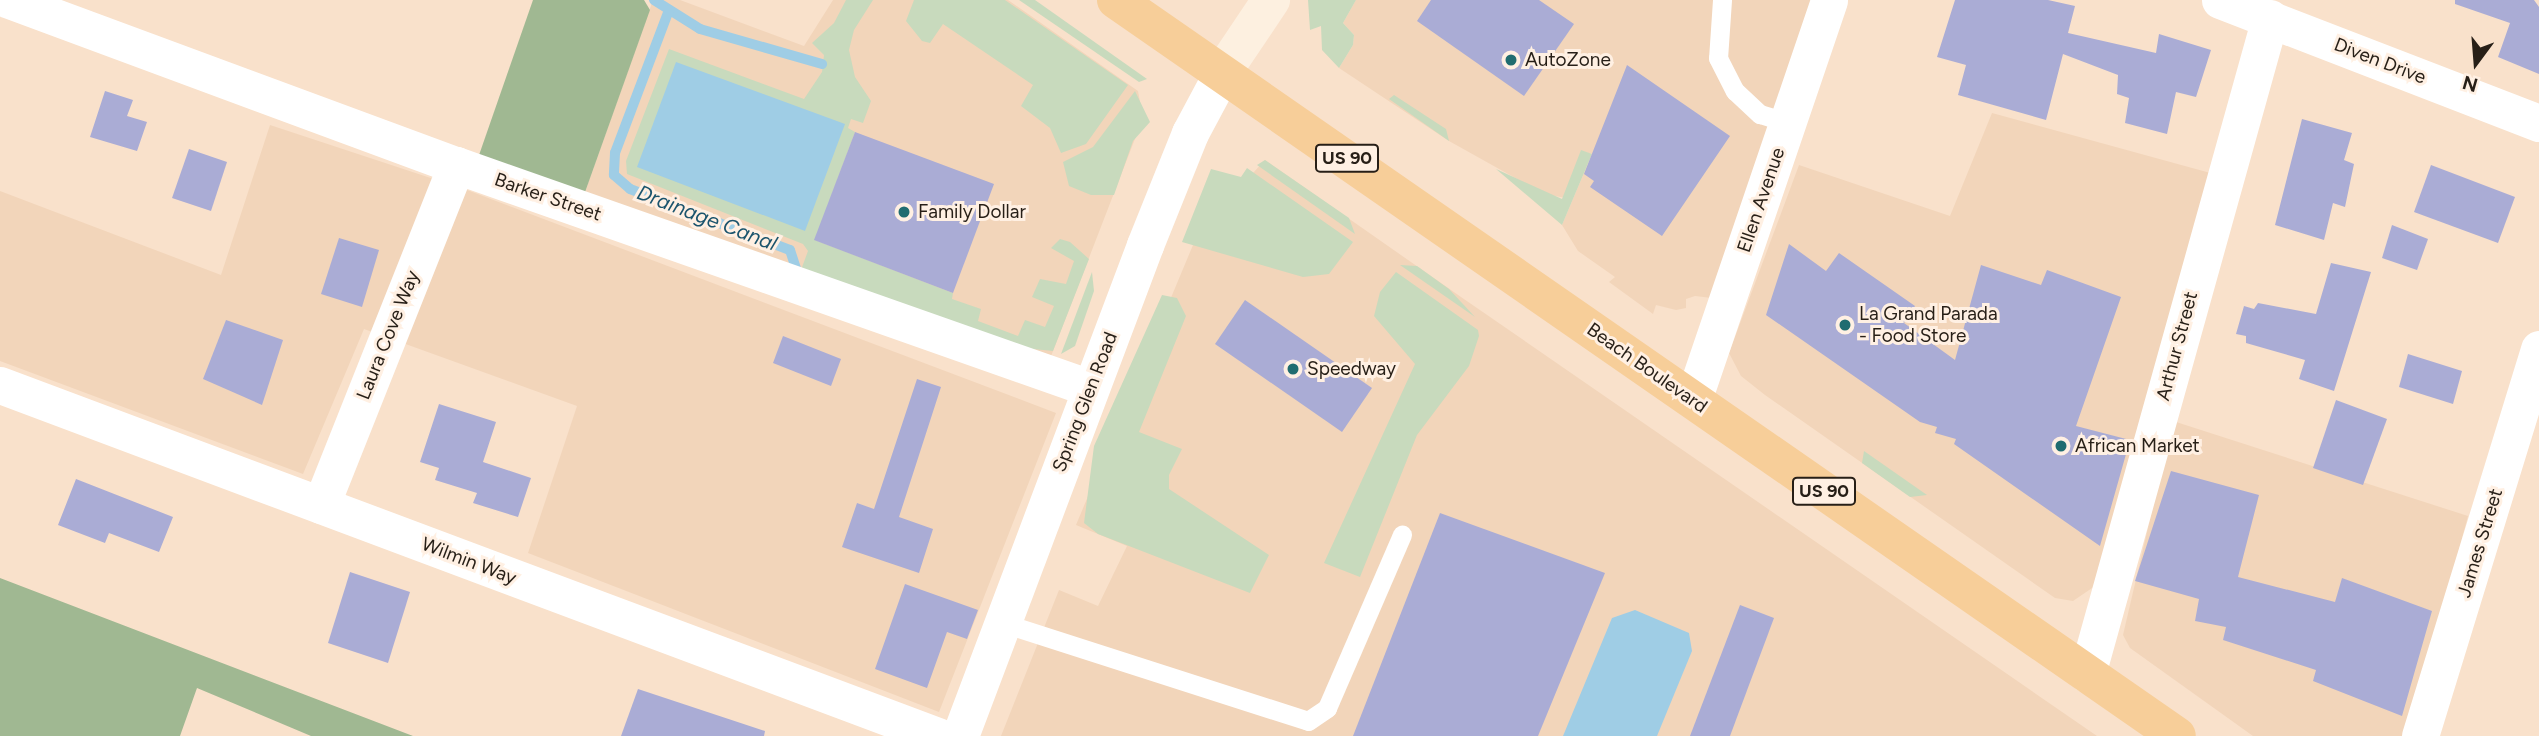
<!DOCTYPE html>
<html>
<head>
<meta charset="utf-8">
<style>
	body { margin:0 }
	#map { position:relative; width:2539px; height:736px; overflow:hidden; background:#f9e1cb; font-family:Figtree,sans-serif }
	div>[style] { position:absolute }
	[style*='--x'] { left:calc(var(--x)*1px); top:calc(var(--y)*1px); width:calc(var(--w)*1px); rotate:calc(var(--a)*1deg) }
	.built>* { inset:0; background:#f2d5ba }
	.green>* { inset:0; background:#c8dabd }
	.forest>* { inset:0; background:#a0b892 }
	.water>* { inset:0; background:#9fcde5 }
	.stream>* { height:10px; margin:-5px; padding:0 5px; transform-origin:5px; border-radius:5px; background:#9fcde5 }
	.building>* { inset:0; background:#aaacd5 }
	.lane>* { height:19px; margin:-9.5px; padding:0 9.5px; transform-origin:9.5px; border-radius:9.5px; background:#fff }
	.street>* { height:37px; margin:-18.5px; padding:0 18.5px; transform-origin:18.5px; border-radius:18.5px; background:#fff }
	.secondary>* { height:38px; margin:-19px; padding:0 19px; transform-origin:19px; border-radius:19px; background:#fdf0e0 }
	.highway>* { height:38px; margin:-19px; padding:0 19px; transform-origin:19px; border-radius:19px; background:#f7ce99 }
	.dots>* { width:19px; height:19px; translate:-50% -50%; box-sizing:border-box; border:4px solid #fff0e3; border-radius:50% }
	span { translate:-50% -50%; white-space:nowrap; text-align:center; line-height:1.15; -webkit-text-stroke:6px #fff0e3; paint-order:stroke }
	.shield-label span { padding:2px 5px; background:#fff0e3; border:2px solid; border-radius:5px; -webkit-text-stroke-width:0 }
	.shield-label { font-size:18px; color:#271f17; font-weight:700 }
	.poi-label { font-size:19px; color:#271f17 }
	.left { translate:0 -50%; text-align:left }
	.street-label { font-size:19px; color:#271f17 }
	.water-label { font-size:21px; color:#1b546d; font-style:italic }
	.north { position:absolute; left:2441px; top:28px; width:70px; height:70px; -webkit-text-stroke:5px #fff0e3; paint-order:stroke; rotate:196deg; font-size:19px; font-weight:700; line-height:28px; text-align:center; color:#271f17 }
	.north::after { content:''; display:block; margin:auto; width:24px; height:32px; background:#271f17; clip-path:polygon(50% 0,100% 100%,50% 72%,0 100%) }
</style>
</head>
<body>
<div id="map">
	<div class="built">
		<i style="clip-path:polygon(653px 0,680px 0,804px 46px,833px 0,1008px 0,1138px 91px,1143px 118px,1048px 364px,584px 195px)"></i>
		<i style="clip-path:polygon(1356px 0,1811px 0,1712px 298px,1695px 296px,1686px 299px,1686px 308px,1676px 310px,1656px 305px,1653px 314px,1609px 282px,1615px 277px,1578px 251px,1562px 225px,1592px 154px,1581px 151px,1566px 198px,1544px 194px,1449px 141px,1339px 68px,1353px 45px,1354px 35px,1343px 23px)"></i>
		<i style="clip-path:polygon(1992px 113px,2214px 174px,2095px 586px,2073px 601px,2055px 598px,1765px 395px,1741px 376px,1729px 353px,1799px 165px,1950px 216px)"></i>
		<i style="clip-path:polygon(270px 125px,467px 190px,1056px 413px,939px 712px,528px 553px,577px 406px,364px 329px,303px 474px,0 361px,0 191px,221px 275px)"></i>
		<i style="clip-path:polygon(1265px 160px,1461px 297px,2097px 736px,1001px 736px,1059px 590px,1098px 606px,1127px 546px,1076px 525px,1221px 178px,1241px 186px)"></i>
		<i style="clip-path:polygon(2173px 421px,2468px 516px,2409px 736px,2253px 736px,2130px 648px,2123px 635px)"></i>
	</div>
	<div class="green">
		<i style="clip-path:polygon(846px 0,873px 0,854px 30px,849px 50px,855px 77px,871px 101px,863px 123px,851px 119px,848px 128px,855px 132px,815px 240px,953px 293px,952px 299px,981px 309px,978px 321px,1018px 336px,1025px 320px,1045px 327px,1054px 306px,1032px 297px,1040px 279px,1066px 284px,1074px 261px,1051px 248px,1060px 239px,1070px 242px,1089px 259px,1053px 351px,1002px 346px,798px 278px,808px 251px,803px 244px,627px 174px,626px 161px,669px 49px,804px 99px,822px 72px,824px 55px,812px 43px,834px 23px)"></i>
		<i style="clip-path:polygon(914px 0,1005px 0,1128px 85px,1086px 144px,1061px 153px,1050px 128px,1021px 106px,1033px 85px,943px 24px,930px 43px,922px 41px,906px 21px)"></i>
		<i style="clip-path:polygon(1019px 0,1035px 0,1147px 79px,1139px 82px)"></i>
		<i style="clip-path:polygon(1308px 0,1356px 0,1343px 23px,1354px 35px,1353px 45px,1339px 68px,1322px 50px,1321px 26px,1310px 30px)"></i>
		<i style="clip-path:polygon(1135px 91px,1150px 122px,1133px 141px,1114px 195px,1091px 195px,1069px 186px,1063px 162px,1093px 147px)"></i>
		<i style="clip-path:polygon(1394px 95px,1446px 129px,1449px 141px,1389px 99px)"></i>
		<i style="clip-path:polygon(1581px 150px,1592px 154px,1562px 225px,1496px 169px,1562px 199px)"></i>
		<i style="clip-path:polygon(1265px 160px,1349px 218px,1355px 234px,1257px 165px)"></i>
		<i style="clip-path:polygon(1247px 168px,1353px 242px,1329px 274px,1303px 277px,1182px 242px,1211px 169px,1241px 177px)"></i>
		<i style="clip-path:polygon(1400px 265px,1417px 266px,1449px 289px,1475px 317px)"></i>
		<i style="clip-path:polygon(1092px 272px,1094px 291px,1075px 346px,1061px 354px)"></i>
		<i style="clip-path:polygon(1396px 272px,1478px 330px,1479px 336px,1469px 366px,1417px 435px,1360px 577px,1324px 563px,1415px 364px,1374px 316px,1380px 292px)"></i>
		<i style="clip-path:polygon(1162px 295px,1177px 298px,1186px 316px,1139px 432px,1182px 449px,1169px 475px,1169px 489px,1269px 555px,1250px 593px,1098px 534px,1084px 523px,1094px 446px)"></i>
		<i style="clip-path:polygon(1864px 451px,1927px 495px,1910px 497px,1862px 463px)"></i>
	</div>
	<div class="forest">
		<i style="clip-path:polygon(533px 0,644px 0,650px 10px,584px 195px,478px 158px)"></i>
		<i style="clip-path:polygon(0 578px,413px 736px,311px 736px,197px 688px,180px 736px,0 736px)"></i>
	</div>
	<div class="water">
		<i style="clip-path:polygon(676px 62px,845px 124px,805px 231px,637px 167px)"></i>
		<i style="clip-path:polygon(1635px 610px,1689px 633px,1692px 651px,1657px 736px,1563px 736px,1612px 618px)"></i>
	</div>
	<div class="stream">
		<i style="--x:654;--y:0;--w:54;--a:32.2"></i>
		<i style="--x:700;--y:29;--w:127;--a:16"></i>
		<i style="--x:669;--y:10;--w:153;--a:110.7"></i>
		<i style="--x:615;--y:153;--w:22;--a:93"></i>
		<i style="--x:614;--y:175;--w:21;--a:41"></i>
		<i style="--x:630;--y:189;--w:171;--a:20.9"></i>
		<i style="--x:790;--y:250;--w:20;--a:72"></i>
	</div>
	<div class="building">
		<i style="clip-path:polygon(1431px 0,1539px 0,1574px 24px,1524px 96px,1417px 21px)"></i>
		<i style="clip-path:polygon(1955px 0,2048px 0,2075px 6px,2068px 33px,2156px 53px,2159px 34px,2211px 50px,2196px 97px,2176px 92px,2167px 134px,2125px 123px,2129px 98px,2117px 94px,2118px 75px,2063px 54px,2046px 120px,1958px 95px,1966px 65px,1937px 57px)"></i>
		<i style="clip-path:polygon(2455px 0,2534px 0,2539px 7px,2539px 74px,2498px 57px,2510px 23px,2455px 4px)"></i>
		<i style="clip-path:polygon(1627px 65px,1730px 136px,1662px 236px,1590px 187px,1594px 181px,1584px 174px)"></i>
		<i style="clip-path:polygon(105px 91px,133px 100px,127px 116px,147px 122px,137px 151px,90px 137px)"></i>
		<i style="clip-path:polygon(2302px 119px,2352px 133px,2344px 160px,2354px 164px,2345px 207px,2333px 203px,2324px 240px,2275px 225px)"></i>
		<i style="clip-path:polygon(855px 132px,994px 184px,953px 293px,814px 240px)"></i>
		<i style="clip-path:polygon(189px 149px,227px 162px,211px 211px,172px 198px)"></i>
		<i style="clip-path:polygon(2431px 165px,2515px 197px,2498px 243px,2414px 212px)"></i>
		<i style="clip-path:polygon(2392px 225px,2428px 239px,2417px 270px,2382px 258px)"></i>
		<i style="clip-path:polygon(339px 238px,379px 250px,362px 307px,321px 294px)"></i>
		<i style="clip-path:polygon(1789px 244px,1826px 271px,1839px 253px,1915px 306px,1904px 323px,1955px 360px,1981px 265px,2041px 285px,2047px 270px,2121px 297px,2076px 426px,2130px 440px,2100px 546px,1954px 444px,1956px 439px,1935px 433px,1937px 427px,1920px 422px,1766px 315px)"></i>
		<i style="clip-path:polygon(2331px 263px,2371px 272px,2334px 391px,2299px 379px,2305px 360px,2246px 343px,2246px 336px,2236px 334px,2244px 306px,2254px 309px,2258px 303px,2316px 314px)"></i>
		<i style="clip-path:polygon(1245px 300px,1372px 388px,1342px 432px,1215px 344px)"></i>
		<i style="clip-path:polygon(226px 320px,283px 340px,262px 405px,203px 379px)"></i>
		<i style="clip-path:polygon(783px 336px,841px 359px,831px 386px,773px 363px)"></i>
		<i style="clip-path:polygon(2408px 354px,2462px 371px,2453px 404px,2399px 387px)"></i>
		<i style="clip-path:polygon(917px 379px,941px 387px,899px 517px,933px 529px,919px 573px,842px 547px,857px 503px,874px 509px)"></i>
		<i style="clip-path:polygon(2336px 400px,2387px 419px,2363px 485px,2313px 468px)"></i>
		<i style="clip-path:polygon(439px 404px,496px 422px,483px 462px,531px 478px,518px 517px,473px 503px,477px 493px,435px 480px,439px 468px,420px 462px)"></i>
		<i style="clip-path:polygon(2171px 471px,2259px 495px,2238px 577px,2335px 602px,2342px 578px,2432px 611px,2402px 716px,2313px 681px,2316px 670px,2223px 640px,2226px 627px,2195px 621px,2199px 599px,2135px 581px)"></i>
		<i style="clip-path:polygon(76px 479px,173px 517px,159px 552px,109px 533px,105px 543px,58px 525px)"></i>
		<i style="clip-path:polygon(1440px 513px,1605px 573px,1538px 736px,1353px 736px)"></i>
		<i style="clip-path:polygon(350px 572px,410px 592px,388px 663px,328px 643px)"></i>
		<i style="clip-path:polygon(905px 584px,978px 610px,967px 639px,947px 632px,927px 688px,875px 669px)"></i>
		<i style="clip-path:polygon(1740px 605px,1774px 618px,1730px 736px,1690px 736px)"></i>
		<i style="clip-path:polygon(638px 689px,765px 731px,764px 736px,621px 736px)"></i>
	</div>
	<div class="lane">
		<i style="--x:1722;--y:0;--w:58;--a:93.9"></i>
		<i style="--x:1718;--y:58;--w:37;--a:63"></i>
		<i style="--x:1735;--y:91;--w:34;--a:43"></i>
		<i style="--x:1760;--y:114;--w:28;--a:17"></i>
		<i style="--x:1003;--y:623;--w:320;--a:17.8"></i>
		<i style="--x:1308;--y:721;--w:23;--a:-34"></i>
		<i style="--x:1327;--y:708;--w:189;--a:-66.6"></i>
	</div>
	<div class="street">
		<i style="--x:9;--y:0;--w:476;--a:20.3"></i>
		<i style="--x:456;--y:165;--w:672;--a:19.38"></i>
		<i style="--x:2220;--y:0;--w:342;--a:21.1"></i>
		<i style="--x:0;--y:385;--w:1002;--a:20.52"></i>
		<i style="--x:1693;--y:400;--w:422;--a:-71.2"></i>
		<i style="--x:321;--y:505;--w:366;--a:-68.3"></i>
		<i style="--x:2087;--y:674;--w:681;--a:-74.41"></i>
		<i style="--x:960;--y:736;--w:525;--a:-69.35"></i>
		<i style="--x:1145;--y:245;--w:121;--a:-68.1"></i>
		<i style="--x:1190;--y:133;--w:68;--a:-61.9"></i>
		<i style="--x:2420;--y:736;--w:405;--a:-72.9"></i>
	</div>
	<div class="secondary">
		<i style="--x:1222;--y:73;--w:88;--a:-56.1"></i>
	</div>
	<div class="highway">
		<i style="--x:1116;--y:0;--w:1291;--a:34.75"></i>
	</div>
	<div class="dots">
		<i style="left:1511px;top:60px;background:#206c70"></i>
		<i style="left:904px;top:212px;background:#206c70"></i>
		<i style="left:1845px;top:325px;background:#206c70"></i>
		<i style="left:1293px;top:369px;background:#206c70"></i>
		<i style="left:2061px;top:446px;background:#206c70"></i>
	</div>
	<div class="shield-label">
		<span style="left:1347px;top:158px">US 90</span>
		<span style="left:1824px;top:491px">US 90</span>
	</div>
	<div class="poi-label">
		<span class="left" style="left:1525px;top:60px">AutoZone</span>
		<span class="left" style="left:918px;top:212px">Family Dollar</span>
		<span class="left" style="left:1859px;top:325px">La Grand Parada<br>- Food Store</span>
		<span class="left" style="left:1307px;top:369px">Speedway</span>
		<span class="left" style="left:2075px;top:446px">African Market</span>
	</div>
	<div class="street-label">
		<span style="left:2380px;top:61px;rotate:21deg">Diven Drive</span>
		<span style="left:548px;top:197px;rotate:19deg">Barker Street</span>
		<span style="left:1761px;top:200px;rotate:-71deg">Ellen Avenue</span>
		<span style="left:388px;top:335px;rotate:-68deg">Laura Cove Way</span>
		<span style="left:2177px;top:346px;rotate:-75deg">Arthur Street</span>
		<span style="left:1647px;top:368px;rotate:35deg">Beach Boulevard</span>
		<span style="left:1085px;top:402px;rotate:-69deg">Spring Glen Road</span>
		<span style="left:2480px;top:543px;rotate:-73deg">James Street</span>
		<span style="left:469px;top:561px;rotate:21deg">Wilmin Way</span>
	</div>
	<div class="water-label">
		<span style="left:707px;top:218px;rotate:21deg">Drainage Canal</span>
	</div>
	<div class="north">N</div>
</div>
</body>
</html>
